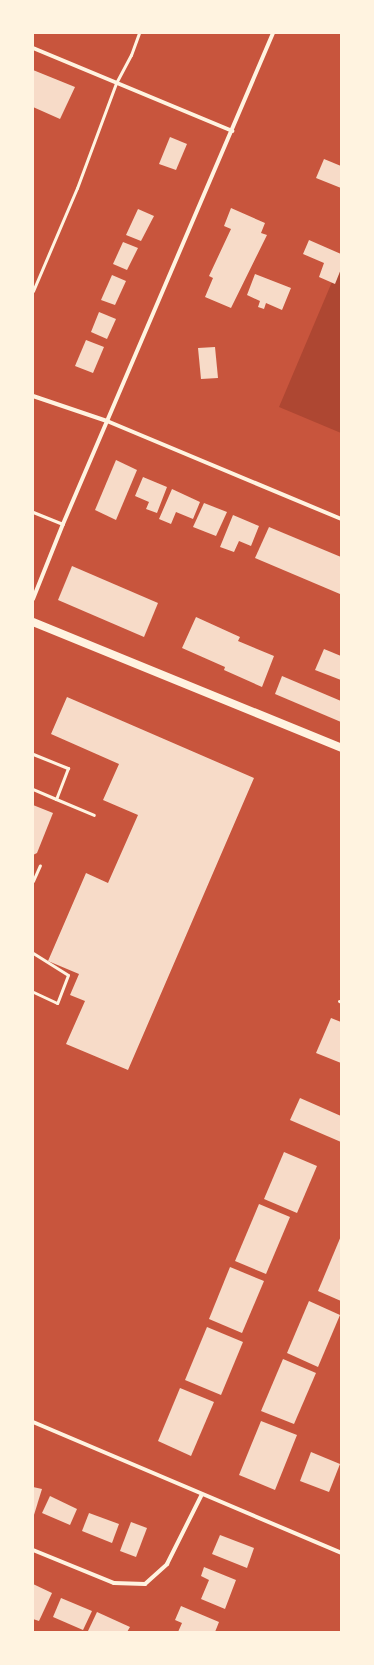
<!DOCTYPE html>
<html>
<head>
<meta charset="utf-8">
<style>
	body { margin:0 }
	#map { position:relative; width:374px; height:1665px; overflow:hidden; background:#c8553d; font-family:"Fira Sans Condensed",sans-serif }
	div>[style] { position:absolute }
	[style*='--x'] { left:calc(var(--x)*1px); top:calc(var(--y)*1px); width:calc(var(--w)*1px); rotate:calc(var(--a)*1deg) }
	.green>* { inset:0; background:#ae4732 }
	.building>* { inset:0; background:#f7dbc8 }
	.service>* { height:3px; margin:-1.5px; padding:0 1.5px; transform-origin:1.5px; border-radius:1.5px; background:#fff3e0 }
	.minor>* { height:4px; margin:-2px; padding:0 2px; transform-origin:2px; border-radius:2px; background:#fff3e0 }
	.secondary>* { height:8px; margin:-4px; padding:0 4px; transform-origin:4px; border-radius:4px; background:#fff3e0 }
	span { translate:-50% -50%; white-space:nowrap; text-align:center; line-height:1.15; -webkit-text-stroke:4px #fff3e0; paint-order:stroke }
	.frame { position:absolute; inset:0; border:34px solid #fff3e0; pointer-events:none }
</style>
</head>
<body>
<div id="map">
	<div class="green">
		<i style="clip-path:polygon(340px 263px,341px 263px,341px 433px,279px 407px)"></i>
	</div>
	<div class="building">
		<i style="clip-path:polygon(33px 70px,75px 87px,60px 119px,33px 107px)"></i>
		<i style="clip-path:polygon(170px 137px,187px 144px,176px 170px,159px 164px)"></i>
		<i style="clip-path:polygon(324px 159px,341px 166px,341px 188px,316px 178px)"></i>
		<i style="clip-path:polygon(231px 208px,265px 223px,261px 233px,267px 235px,231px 308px,205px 297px,213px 278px,209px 276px,231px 229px,224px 226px)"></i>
		<i style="clip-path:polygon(138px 209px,154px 216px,141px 241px,126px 235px)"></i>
		<i style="clip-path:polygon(309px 240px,341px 254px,341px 269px,335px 284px,319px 277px,324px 263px,303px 254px)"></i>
		<i style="clip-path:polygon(123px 242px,138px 248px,127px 270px,113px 264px)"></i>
		<i style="clip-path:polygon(255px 274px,291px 288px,282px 310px,266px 303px,264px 309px,258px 307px,260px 301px,247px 295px)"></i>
		<i style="clip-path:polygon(112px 275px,126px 281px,115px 305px,101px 300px)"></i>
		<i style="clip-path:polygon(99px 312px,116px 319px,107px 339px,91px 332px)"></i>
		<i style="clip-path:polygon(86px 340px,104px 347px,93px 373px,75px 366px)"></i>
		<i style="clip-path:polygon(215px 347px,218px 378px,201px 379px,198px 348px)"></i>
		<i style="clip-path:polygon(116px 460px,137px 470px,116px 520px,95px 510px)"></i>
		<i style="clip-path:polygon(143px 477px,167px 487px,157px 513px,146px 509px,149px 502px,135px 496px)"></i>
		<i style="clip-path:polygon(172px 489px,200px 502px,193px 519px,176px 512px,171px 524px,159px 519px)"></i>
		<i style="clip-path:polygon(204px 503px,227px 512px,216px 536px,193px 527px)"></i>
		<i style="clip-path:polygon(233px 515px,259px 526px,251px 546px,239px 541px,234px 552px,220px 547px)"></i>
		<i style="clip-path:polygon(269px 527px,341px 557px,340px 594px,255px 558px)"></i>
		<i style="clip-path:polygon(72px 566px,158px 603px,144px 637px,58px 600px)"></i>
		<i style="clip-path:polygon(196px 617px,240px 637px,238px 641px,274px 656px,262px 687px,224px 670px,225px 667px,182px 648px)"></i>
		<i style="clip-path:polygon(324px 649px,341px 656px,341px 680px,315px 670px)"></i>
		<i style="clip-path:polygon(282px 676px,341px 701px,341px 722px,275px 694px)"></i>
		<i style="clip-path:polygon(67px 697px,254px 778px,128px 1070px,66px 1044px,85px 1001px,70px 995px,79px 974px,48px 961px,86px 873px,108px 883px,138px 815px,103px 800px,119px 764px,51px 734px)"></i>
		<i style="clip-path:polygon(33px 805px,53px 813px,37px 853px,33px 855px)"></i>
		<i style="clip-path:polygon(331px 1018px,341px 1022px,341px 1063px,316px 1053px)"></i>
		<i style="clip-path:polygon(300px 1098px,341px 1116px,341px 1142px,290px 1120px)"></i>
		<i style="clip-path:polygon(284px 1152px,317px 1166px,297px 1213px,264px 1199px)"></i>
		<i style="clip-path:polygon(259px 1204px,290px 1217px,266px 1274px,235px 1261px)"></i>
		<i style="clip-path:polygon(341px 1236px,341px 1301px,318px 1291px)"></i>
		<i style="clip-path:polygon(230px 1267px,264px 1281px,242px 1333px,209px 1319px)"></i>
		<i style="clip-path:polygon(309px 1301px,340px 1315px,318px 1367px,287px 1353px)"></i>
		<i style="clip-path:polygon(207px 1327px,243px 1342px,221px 1395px,185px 1380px)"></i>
		<i style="clip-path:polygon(283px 1359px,316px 1373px,294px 1424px,261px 1411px)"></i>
		<i style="clip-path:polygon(180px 1388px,214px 1402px,191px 1456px,158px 1441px)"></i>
		<i style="clip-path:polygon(261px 1421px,297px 1435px,275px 1490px,239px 1475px)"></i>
		<i style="clip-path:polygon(311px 1452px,340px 1464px,329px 1492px,300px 1481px)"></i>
		<i style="clip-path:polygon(33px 1487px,42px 1489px,33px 1518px)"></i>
		<i style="clip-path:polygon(50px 1496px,77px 1509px,70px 1525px,42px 1513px)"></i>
		<i style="clip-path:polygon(89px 1513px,119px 1524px,112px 1543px,82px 1531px)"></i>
		<i style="clip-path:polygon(131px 1522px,147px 1528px,136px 1557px,120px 1551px)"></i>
		<i style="clip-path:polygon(220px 1535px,254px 1548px,247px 1568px,212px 1554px)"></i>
		<i style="clip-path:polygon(204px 1567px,236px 1580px,225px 1609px,201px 1599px,209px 1580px,201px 1576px)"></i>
		<i style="clip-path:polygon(33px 1584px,52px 1593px,39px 1621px,33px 1619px)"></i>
		<i style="clip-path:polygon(61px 1598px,92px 1611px,83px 1630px,53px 1617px)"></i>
		<i style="clip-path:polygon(181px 1606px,219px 1622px,215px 1632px,178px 1632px,182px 1623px,175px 1620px)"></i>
		<i style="clip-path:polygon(97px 1612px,130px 1627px,127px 1632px,88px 1631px)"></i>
	</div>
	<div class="service">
		<i style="--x:33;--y:291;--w:112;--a:-66.9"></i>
		<i style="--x:77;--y:188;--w:112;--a:-69.6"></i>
		<i style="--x:116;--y:83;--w:32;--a:-62"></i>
		<i style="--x:131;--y:55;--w:23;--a:-70"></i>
		<i style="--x:33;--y:512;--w:32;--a:22"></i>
		<i style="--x:33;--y:754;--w:38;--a:22"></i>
		<i style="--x:68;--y:768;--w:33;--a:111"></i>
		<i style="--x:56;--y:799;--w:25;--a:-157"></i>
		<i style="--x:56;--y:799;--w:41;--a:22.8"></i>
		<i style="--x:33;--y:881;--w:17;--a:-66"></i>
		<i style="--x:33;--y:953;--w:41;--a:32.2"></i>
		<i style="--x:68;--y:975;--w:30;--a:111"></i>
		<i style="--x:57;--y:1003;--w:26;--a:-155"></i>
		<i style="--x:339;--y:1001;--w:2;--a:27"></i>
	</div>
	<div class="minor">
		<i style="--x:33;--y:48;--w:216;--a:22.6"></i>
		<i style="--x:33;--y:396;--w:78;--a:18.7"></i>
		<i style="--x:107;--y:421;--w:254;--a:22.7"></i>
		<i style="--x:33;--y:599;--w:81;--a:-68.2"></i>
		<i style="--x:63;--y:524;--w:534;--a:-66.84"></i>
		<i style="--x:33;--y:1422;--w:335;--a:23"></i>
		<i style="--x:33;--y:1550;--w:87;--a:22.2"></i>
		<i style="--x:114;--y:1583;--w:31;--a:2"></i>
		<i style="--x:145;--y:1584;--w:30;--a:-42"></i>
		<i style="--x:167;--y:1564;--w:78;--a:-63.4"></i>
	</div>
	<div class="secondary">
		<i style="--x:33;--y:622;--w:333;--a:22.2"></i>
	</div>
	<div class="frame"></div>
</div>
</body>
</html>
